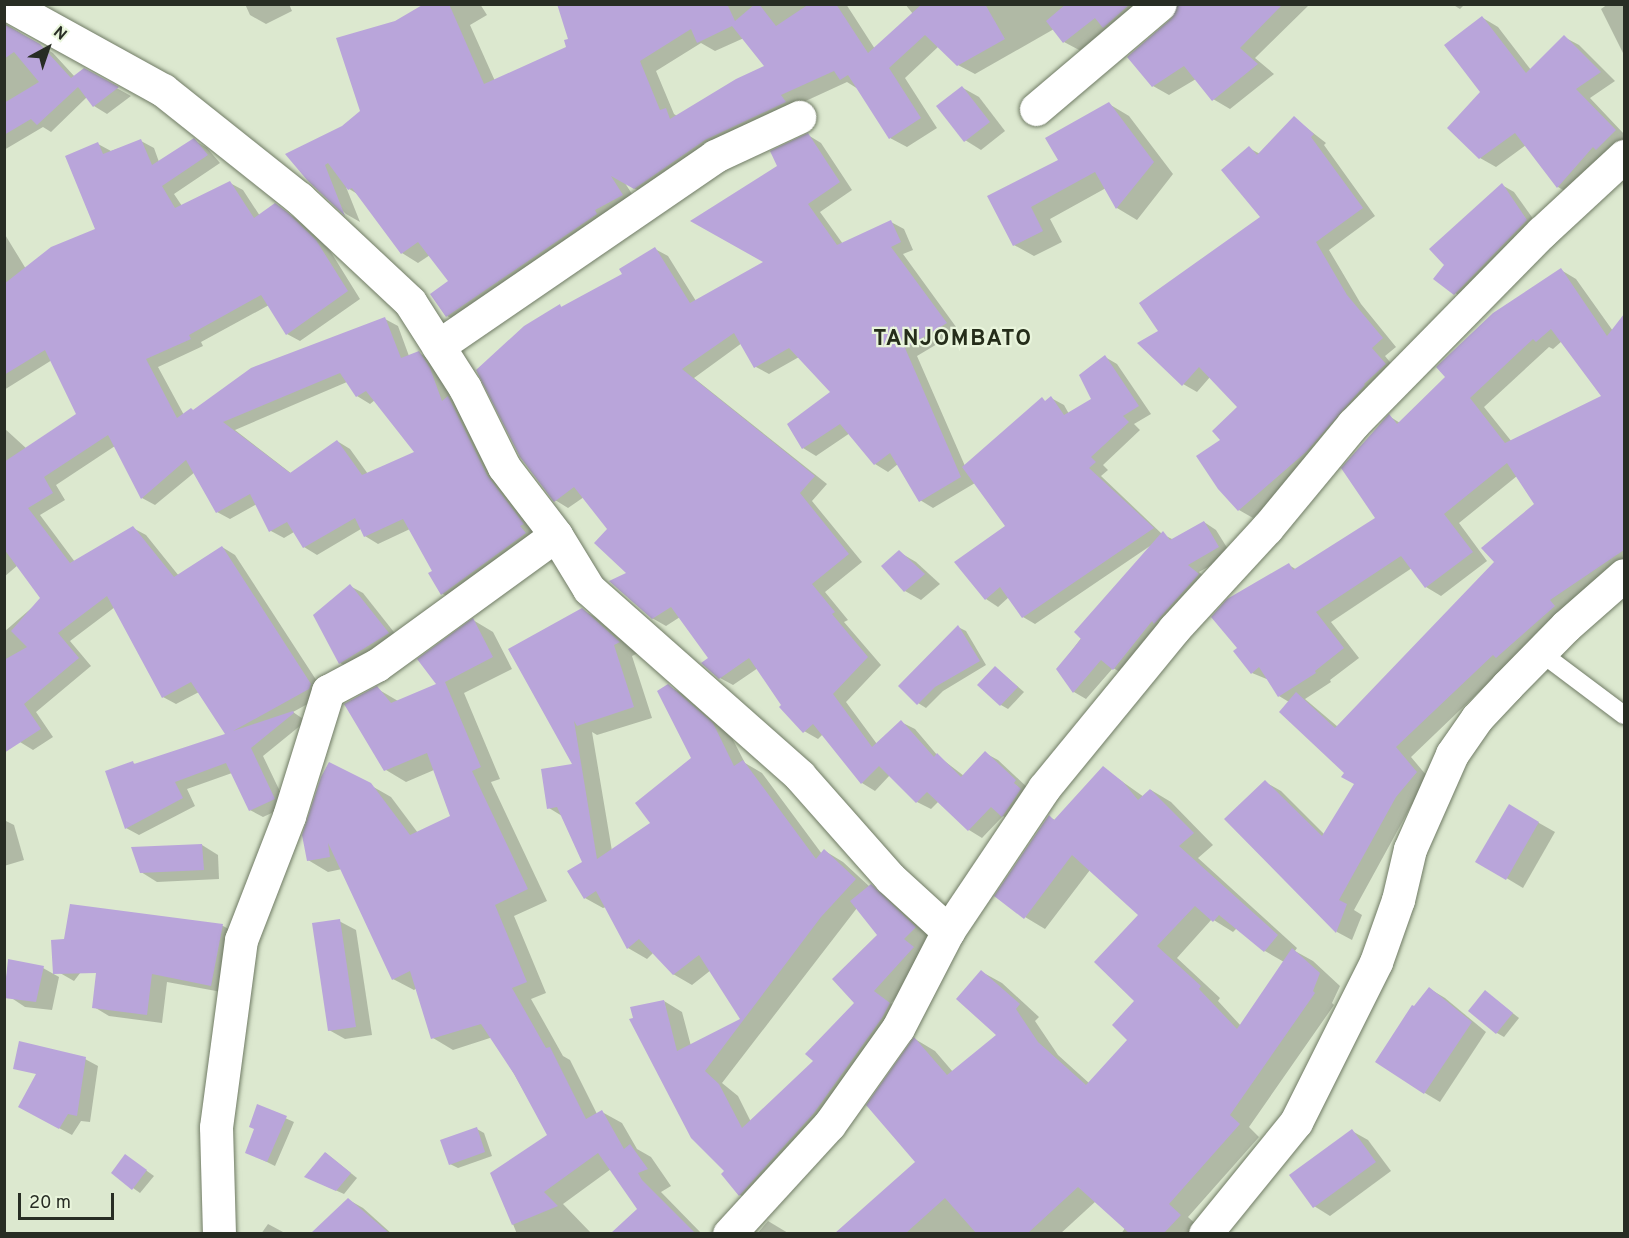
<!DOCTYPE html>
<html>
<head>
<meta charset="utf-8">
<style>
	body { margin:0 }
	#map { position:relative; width:1629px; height:1238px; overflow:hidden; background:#dce8cf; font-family:Overpass,sans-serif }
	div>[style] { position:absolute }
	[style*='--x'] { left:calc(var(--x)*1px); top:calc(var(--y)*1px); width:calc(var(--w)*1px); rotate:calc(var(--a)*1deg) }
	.shadow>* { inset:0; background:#0003 }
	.building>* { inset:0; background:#b9a5da }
	.roads { filter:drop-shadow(0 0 2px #707b65) drop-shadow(0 0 2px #707b65) }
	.lane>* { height:18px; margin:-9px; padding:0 9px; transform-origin:9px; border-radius:9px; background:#fff }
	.street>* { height:33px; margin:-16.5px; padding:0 16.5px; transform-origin:16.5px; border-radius:16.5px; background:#fff }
	.primary>* { height:33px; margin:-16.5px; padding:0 16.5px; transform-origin:16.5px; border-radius:16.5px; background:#fff }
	span { translate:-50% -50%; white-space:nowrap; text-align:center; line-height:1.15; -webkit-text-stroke:4.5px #e9f5dc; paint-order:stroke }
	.district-label { font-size:22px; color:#252d1a; font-weight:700; letter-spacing:1.5px }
	.frame { position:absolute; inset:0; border:6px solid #282d24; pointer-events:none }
	.north { position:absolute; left:18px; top:18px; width:60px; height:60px; -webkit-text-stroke:4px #e9f5dc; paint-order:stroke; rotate:40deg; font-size:16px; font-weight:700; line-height:24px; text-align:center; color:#282d24 }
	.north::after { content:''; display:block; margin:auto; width:21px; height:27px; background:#282d24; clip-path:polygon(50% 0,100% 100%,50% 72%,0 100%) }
	.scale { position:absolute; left:18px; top:1193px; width:96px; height:27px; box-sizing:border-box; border:3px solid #282d24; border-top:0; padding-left:8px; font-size:18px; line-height:21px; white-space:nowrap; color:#282d24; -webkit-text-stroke:4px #e9f5dc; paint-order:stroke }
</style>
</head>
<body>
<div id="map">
	<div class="shadow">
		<i style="clip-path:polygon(245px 4px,289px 4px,292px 11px,266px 24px,250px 15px)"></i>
		<i style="clip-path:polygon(evenodd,427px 4px,480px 4px,487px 15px,470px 25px,495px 81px,568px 48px,570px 40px,558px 4px,846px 4px,875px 49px,913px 14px,905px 4px,1158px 4px,1081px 51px,1064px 42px,1054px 29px,975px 74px,958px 65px,939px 46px,905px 78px,937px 128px,907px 147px,890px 138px,858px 89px,847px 82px,797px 105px,651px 198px,625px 183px,639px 205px,464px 325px,447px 316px,450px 282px,430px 255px,418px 263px,402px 253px,359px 195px,346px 187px,360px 222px,346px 214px,308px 179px,343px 127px,362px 112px,396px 22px,427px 4px,744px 38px,766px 67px,677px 116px,674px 114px,656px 71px,701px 43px,715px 51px,744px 38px)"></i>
		<i style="clip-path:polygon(1180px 4px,1308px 4px,1309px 5px,1255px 58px,1274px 74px,1230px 109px,1213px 99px,1196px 79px,1169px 95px,1153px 86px,1129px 57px,1179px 12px)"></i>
		<i style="clip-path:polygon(1452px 4px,1465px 4px,1460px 9px)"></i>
		<i style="clip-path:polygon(1608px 4px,1624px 4px,1624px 55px,1601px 9px)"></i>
		<i style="clip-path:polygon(1483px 18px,1498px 27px,1531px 70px,1564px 37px,1579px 45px,1615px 81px,1590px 98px,1624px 134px,1624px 146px,1573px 196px,1558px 187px,1526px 145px,1496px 167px,1480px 158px,1449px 128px,1482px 92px)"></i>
		<i style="clip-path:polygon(4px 23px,53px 53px,75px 77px,84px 70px,131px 96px,107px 114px,94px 106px,87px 97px,51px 132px,43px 127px,4px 150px)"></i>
		<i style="clip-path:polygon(963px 88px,979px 97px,1005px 131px,981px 150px,965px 140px)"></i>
		<i style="clip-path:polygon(1109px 104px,1129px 116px,1173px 174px,1137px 220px,1117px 208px,1106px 188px,1050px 219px,1062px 242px,1034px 256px,1014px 245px,989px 196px,1060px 161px)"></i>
		<i style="clip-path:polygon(1294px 118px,1326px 143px,1324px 145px,1375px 216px,1329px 250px,1361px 304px,1396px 347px,1385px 356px,1398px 372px,1320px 459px,1253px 518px,1239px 510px,1219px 488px,1223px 440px,1239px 407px,1210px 377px,1197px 392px,1183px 384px,1161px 331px,1262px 217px,1249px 148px,1260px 154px)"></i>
		<i style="clip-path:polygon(808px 135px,821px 143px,852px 190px,820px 212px,843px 244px,891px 222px,904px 229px,913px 250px,903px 254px,959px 331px,917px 356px,965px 466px,1051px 398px,1064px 405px,1069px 414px,1093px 400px,1105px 357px,1117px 364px,1151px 414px,1134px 424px,1140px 430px,1103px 465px,1108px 470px,1101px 476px,1162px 534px,1174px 540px,1204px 522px,1216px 530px,1231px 554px,1199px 572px,1210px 582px,1127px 676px,1113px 668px,1086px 699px,1074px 692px,1058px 669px,1150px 546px,1035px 624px,1023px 617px,1009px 597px,998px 607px,986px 599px,956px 562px,1007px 527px,975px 483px,933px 508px,920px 500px,898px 464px,888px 472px,875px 464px,850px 433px,816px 456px,803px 448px,832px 392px,799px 357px,769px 374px,756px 367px,742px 343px,694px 378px,827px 484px,812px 501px,862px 562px,825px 592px,848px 620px,844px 622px,881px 665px,846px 702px,877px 744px,901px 722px,915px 729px,938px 756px,964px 776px,985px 753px,998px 760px,1028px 788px,1016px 823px,1003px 816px,982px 838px,969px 830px,939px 801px,931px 809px,917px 802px,890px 775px,875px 791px,862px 783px,823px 734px,818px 739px,804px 731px,758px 668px,733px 685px,720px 678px,710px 659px,680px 617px,666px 626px,652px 618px,609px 529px,584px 497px,568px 508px,555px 500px,560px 306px,563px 308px,624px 275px,655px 249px,668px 256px,696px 301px,766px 262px,779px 167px)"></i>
		<i style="clip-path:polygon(evenodd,194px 140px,207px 148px,220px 163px,174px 194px,182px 206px,230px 183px,243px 190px,260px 216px,275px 205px,300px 221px,329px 249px,360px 299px,300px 341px,287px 334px,269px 305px,201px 342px,203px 346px,158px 367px,184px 415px,385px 319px,398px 326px,409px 356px,419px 353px,432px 360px,443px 377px,451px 399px,461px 405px,536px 531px,455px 601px,443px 594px,430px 574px,434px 571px,410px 529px,378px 544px,365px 536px,361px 529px,317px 555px,304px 547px,294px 532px,284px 538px,271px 531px,257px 504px,230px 519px,217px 512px,195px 472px,155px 505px,142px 498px,115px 446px,56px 485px,65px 500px,40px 515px,75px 562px,133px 528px,146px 535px,179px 576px,222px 547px,235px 555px,324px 692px,322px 696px,293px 712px,306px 721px,263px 756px,287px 806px,263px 817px,250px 810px,232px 773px,187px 789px,195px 806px,139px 835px,126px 828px,133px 763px,137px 765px,227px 735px,199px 692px,176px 704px,163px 697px,115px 607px,70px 641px,91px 666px,36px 712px,53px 737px,33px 750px,20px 742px,4px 718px,4px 632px,43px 598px,18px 565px,4px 577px,4px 428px,27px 449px,78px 415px,52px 360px,4px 390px,4px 233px,26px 269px,97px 230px,98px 144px,111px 151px,141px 141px,154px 148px,159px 162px,194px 140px,347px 382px,357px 396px,370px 404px,375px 400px,416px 452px,368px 474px,350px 449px,337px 441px,292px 474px,235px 430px,347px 382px)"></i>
		<i style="clip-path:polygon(1502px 185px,1514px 192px,1539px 227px,1467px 300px,1455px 293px)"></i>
		<i style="clip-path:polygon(evenodd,1561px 270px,1576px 279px,1613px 331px,1624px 316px,1624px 569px,1508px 664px,1411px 757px,1432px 782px,1411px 806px,1354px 910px,1362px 915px,1352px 940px,1337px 932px,1226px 819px,1265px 782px,1281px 791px,1325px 835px,1356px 784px,1289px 702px,1279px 696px,1269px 680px,1252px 673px,1289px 565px,1297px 570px,1377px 518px,1389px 416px,1400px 423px,1561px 270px,1562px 341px,1603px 397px,1512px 442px,1484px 407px,1549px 347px,1553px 349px,1562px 341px,1561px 270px,1517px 476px,1536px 504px,1496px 562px,1338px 727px,1305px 699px,1331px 682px,1330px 680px,1359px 658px,1331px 622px,1412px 568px,1426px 587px,1441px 596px,1487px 561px,1459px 523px,1517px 476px)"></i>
		<i style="clip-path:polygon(899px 552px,916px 562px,940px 584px,921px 600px,905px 591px)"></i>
		<i style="clip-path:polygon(350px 586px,363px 593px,401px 641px,352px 670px,340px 663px)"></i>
		<i style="clip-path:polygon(evenodd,582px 610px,601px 620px,638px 653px,632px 656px,652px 718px,597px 735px,592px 732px,612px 851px,652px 824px,693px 758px,668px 686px,687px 696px,731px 736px,745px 763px,762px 773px,822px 854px,825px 851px,843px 862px,870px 887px,889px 897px,933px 938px,931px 959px,891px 1003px,907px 1015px,758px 1205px,740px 1195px,726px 1171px,692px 1137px,664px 1001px,682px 1012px,691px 1046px,742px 1020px,711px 970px,692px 985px,673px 974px,654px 952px,647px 959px,628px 948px,606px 907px,603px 908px,585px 898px,584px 863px,562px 816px,549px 808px,574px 766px,510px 650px,582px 610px,857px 908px,879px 935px,857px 1003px,815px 1061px,751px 1122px,738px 1096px,722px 1083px,857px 908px)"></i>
		<i style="clip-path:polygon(473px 620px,493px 632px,512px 669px,464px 693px,500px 779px,491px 782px,547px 901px,514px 916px,546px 993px,531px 999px,563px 1056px,570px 1060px,597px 1114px,602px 1112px,622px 1123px,637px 1149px,651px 1157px,671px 1186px,661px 1192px,702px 1234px,633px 1234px,623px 1224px,639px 1209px,611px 1169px,563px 1204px,592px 1234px,517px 1234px,492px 1173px,549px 1135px,493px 1037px,453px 1050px,433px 1038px,417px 988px,414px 990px,393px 979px,342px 869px,328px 872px,308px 860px,370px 785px,391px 797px,418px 833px,452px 817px,434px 770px,406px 782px,386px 770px,376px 688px,398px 701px,439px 684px)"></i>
		<i style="clip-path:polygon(958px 627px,966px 631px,986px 665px,943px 691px,926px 708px,918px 703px)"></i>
		<i style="clip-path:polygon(995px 667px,1024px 692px,1008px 709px,1001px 705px)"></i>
		<i style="clip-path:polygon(evenodd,1103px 768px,1144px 797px,1151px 790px,1171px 802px,1213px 845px,1198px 858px,1297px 948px,1295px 951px,1313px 961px,1340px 986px,1332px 1003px,1334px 1005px,1249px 1127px,1259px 1137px,1188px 1217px,1200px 1228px,1194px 1234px,1121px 1234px,1125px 1228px,1096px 1201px,1060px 1234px,837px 1234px,917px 1162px,915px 1039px,935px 1051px,953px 1072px,998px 1035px,982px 972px,1002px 983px,1039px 1017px,1035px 1021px,1058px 1055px,1089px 1083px,1129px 1040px,1137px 1000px,1140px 915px,1090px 870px,1045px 929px,1025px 917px,1049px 817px,1055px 820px,1103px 768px,1212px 919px,1233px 932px,1237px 928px,1265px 951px,1284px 962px,1241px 1026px,1218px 1001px,1220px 998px,1177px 958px,1212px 919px)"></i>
		<i style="clip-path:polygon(1509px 806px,1555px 832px,1523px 888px,1478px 861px)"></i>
		<i style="clip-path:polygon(4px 820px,14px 825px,24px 860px,4px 866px)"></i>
		<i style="clip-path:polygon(202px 845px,218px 855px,219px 879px,157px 882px,141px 872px)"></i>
		<i style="clip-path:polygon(71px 906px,223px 926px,238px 934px,227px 993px,167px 982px,162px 1023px,109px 1016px,94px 1007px,101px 953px,97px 951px,74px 981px,60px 973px)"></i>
		<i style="clip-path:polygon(339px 921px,356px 930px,372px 1035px,345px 1039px,329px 1030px)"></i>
		<i style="clip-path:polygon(9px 961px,43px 968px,59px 977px,52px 1010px,25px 1007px,4px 993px)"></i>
		<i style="clip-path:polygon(1430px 989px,1445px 998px,1486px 1032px,1440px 1102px,1425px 1093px,1415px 1008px)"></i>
		<i style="clip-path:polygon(1486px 992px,1519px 1018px,1504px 1037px,1497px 1033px)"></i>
		<i style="clip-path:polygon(85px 1059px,98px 1066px,90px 1122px,81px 1121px,72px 1135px,33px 1114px)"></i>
		<i style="clip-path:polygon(258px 1106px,294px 1122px,275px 1166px,247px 1152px,255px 1129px)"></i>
		<i style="clip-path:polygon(477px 1129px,484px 1133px,492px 1156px,458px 1168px,450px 1164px)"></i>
		<i style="clip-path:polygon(1352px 1131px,1368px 1140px,1391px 1171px,1330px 1216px,1314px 1206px)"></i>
		<i style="clip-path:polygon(326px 1153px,357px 1178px,344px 1194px,306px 1177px)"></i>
		<i style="clip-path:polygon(126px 1156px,154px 1176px,140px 1193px,133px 1188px)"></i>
		<i style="clip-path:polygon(349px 1200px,363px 1208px,392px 1234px,313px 1234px)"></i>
		<i style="clip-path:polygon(768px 1221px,788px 1233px,789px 1234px,757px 1234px)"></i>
		<i style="clip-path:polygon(268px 1224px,283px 1232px,283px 1234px,261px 1234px)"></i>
	</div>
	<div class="building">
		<i style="clip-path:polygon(evenodd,424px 4px,449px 4px,484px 84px,566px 47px,564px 40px,568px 39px,557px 4px,730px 4px,728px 6px,735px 21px,755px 4px,759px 4px,776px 26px,809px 4px,836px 4px,868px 53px,922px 4px,985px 4px,1005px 39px,957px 66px,925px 35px,889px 68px,921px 118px,889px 139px,848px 75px,840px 80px,834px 71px,781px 95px,786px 102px,705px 140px,634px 189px,611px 176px,623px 195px,595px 210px,597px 214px,446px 317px,430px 294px,448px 281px,418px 242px,401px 254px,352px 188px,348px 190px,328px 163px,325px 165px,345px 216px,307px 180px,285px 154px,342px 126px,360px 111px,336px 38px,395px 21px,424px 4px,732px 26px,764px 66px,736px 79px,670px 119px,666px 108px,660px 110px,640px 61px,691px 29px,697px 43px,732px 26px)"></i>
		<i style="clip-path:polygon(1066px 4px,1130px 4px,1103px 28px,1095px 18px,1063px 43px,1046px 21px)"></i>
		<i style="clip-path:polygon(1178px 4px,1283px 4px,1240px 48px,1258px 64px,1212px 101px,1184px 66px,1152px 87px,1127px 57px,1172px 18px)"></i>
		<i style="clip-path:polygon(1482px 16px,1526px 73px,1564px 35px,1601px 72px,1576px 89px,1616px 130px,1596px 150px,1593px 147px,1557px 188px,1515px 133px,1479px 159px,1447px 128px,1480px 92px,1444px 45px)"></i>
		<i style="clip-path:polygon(4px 24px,40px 44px,71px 78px,84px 68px,119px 87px,93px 107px,78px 87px,37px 125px,31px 119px,4px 135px,4px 103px,39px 82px,14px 52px,4px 59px)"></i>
		<i style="clip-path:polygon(962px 86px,990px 122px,964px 142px,936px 106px)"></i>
		<i style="clip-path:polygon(1109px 102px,1154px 162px,1116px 209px,1095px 172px,1031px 207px,1043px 231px,1013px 246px,987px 196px,1058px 160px,1045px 138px)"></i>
		<i style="clip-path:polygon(1294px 116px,1314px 134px,1311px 137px,1363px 208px,1316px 242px,1347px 295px,1383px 338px,1372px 348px,1386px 364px,1364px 384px,1365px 385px,1306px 452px,1238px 511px,1218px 489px,1196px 456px,1220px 440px,1212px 431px,1237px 407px,1199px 367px,1182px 386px,1137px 343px,1158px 331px,1139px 303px,1260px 217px,1221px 170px,1249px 146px,1257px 155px)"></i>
		<i style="clip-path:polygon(808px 133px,840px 182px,808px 204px,837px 245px,891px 220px,901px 242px,891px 247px,947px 323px,905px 348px,961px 477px,919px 502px,890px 453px,874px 465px,840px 424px,802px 449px,787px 424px,830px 392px,789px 348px,754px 368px,734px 333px,682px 369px,815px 476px,800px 493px,849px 554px,812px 584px,835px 612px,832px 614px,868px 657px,833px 694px,872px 747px,901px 720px,934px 757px,937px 753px,961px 777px,985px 751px,1016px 780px,1014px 783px,1021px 789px,1002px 817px,991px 807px,968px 831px,927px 792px,916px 803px,879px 766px,861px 784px,813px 724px,803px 733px,779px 707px,781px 705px,749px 658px,719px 679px,701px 663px,708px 658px,671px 607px,652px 619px,609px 581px,626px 573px,594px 543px,607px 529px,574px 487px,554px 502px,520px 457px,476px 370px,524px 326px,560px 304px,561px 307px,622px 274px,619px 269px,655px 247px,690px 303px,763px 262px,690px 221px,777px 166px,770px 151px)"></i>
		<i style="clip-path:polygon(evenodd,194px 138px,208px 155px,162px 186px,175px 208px,230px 181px,254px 218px,275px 203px,287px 212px,316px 240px,348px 291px,286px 335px,261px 295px,189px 335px,191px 339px,146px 359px,177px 418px,191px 408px,193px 410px,251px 368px,385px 317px,401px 358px,419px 351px,430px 368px,442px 401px,448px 396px,487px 475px,524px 524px,520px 526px,526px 533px,441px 595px,428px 573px,432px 571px,403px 519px,364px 537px,355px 518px,303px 548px,287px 522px,269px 532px,250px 494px,216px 513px,186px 460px,141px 499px,108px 435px,44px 477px,53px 493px,28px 508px,70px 563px,133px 526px,174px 577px,222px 546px,311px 684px,309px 689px,233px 731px,293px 711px,294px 713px,251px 748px,275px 799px,249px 811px,226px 763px,175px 782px,183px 798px,125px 829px,105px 771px,133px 761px,134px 764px,225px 734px,191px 682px,162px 698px,107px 596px,58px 633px,79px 658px,24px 704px,41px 729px,4px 753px,4px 660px,27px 647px,11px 631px,40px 598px,4px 549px,4px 462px,76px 414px,45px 350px,4px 375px,4px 284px,51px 247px,95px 229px,65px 156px,98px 142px,103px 154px,141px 139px,152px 165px,194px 138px,340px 373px,356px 397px,366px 391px,414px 452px,362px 475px,337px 440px,290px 473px,223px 422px,340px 373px)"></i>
		<i style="clip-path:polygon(1502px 183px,1527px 220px,1454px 295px,1433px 279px,1444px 265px,1429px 249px)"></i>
		<i style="clip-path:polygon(evenodd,1561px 268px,1607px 336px,1624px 314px,1624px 550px,1550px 600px,1555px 606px,1496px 658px,1493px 655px,1396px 747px,1417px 772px,1396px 797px,1339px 900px,1347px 904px,1336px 933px,1224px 819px,1265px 780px,1322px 836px,1354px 784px,1341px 777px,1344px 773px,1279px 712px,1296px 692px,1335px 728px,1494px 562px,1481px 548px,1534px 504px,1507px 463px,1444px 514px,1473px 552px,1425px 588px,1401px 556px,1316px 612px,1344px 648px,1315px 671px,1316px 673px,1278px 697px,1259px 667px,1251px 674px,1233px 651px,1237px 648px,1211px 617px,1227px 599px,1289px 563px,1293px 570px,1375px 518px,1341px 468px,1389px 414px,1397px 424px,1445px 377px,1436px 367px,1493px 313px,1561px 268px,1551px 329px,1601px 396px,1505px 443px,1470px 398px,1533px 339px,1536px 342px,1551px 329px)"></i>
		<i style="clip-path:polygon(1105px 355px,1139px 406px,1123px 416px,1129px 422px,1091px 457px,1096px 462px,1089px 468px,1154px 528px,1022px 618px,1000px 587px,985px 600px,954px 562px,1005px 526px,962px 467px,1042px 397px,1045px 401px,1051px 396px,1064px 415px,1091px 399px,1079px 375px)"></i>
		<i style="clip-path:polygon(1204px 521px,1219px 547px,1188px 565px,1199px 574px,1154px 624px,1152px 621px,1113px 670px,1101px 660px,1073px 693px,1056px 669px,1081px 639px,1074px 632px,1163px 531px,1170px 540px)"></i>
		<i style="clip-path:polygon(899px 550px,925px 574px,904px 592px,881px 566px)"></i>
		<i style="clip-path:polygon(350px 584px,389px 633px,339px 664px,313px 615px)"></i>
		<i style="clip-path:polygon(582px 608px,620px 642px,614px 645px,634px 707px,577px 726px,574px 721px,597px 859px,650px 823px,635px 803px,691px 758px,657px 691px,668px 684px,713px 723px,734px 766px,743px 760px,816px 859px,824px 849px,856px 879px,821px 917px,705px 1071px,719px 1084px,742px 1128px,813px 1061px,805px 1054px,854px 1003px,832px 979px,877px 935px,850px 901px,871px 884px,916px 927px,904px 939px,914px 947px,874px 991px,890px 1003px,882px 1018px,814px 1113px,739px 1196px,721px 1174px,724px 1171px,691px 1138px,629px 1019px,633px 1018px,630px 1007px,664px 1000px,677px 1051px,740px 1019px,699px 955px,673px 975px,639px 939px,627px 949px,596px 891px,584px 899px,567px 871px,582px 862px,557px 807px,547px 809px,541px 769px,572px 764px,508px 649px)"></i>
		<i style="clip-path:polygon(473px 618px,493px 657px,445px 682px,481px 767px,472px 771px,528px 889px,495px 905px,527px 982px,512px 988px,546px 1048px,550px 1047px,586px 1119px,602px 1110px,624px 1149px,630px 1144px,648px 1169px,638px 1173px,642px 1180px,695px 1233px,611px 1233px,637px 1209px,598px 1153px,544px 1192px,558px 1206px,512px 1225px,490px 1173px,547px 1135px,514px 1074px,481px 1024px,431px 1039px,410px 971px,392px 980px,328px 843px,330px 857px,307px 861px,302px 835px,321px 777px,329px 762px,371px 783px,410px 835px,450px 816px,427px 753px,384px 771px,344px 704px,377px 686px,391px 703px,436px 684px,417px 659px)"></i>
		<i style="clip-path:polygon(958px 625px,980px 661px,935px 687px,917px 705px,898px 686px)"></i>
		<i style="clip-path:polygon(995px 666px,1018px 687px,1000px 706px,977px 685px)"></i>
		<i style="clip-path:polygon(1103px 766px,1123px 782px,1138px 800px,1150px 789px,1194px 833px,1179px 846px,1278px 935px,1264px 952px,1219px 915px,1213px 922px,1195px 906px,1157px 946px,1201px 986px,1199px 989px,1237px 1029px,1292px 948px,1320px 973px,1313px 991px,1315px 993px,1230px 1115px,1240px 1124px,1169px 1204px,1181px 1215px,1164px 1233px,1129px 1233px,1078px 1187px,1028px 1233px,976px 1233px,945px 1198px,906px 1233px,835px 1233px,915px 1162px,866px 1105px,914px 1037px,947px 1075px,996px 1035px,956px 999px,981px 970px,1020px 1004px,1016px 1009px,1038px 1042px,1086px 1085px,1127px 1040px,1112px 1025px,1134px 1001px,1094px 962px,1138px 915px,1072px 855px,1024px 919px,994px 896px,1049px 815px,1054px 820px)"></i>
		<i style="clip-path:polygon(1509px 804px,1539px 822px,1506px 880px,1475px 862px)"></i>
		<i style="clip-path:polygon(202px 844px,204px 870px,140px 873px,131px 847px)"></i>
		<i style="clip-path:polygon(70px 904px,223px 924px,211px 986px,152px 974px,147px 1015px,92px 1008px,96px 973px,53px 974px,51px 940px,64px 939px)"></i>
		<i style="clip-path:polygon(340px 919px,356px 1027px,328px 1031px,312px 923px)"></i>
		<i style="clip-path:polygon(8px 959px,44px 966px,36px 1002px,4px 998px)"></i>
		<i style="clip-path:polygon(1429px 987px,1472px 1022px,1424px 1094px,1375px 1062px,1412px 1005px,1414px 1006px)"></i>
		<i style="clip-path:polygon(1485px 990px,1513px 1013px,1496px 1034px,1468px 1011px)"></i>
		<i style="clip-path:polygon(19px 1041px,86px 1057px,77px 1116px,68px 1114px,59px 1129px,18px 1107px,36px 1074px,13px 1069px)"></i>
		<i style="clip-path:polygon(257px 1104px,287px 1116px,267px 1162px,245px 1153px,254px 1129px,249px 1127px)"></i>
		<i style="clip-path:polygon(477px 1127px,485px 1152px,449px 1165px,440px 1140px)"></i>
		<i style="clip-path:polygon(1352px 1129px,1376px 1162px,1313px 1208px,1289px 1175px)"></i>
		<i style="clip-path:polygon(325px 1152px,351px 1173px,336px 1191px,304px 1177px)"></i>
		<i style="clip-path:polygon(125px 1154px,147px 1170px,132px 1190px,111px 1173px)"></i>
		<i style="clip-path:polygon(348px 1198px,389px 1233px,311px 1233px)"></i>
	</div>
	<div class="roads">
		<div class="lane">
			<i style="--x:1540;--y:652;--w:105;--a:36.9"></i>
		</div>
		<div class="street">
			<i style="--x:7;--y:4;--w:178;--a:28.9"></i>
			<i style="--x:163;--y:90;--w:174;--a:38.5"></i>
			<i style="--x:299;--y:198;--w:152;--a:43.1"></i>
			<i style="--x:410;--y:302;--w:102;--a:57.4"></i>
			<i style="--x:465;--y:388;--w:88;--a:63.7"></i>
			<i style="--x:504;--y:467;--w:86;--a:52.6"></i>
			<i style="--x:556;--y:535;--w:63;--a:58.6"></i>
			<i style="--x:589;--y:589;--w:281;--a:41.5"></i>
			<i style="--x:799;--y:775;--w:137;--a:48.5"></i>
			<i style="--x:890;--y:878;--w:79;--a:42.4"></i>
			<i style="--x:1036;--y:109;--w:162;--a:-40.3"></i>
			<i style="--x:438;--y:346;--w:336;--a:-34.4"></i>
			<i style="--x:715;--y:156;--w:93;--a:-24.9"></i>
			<i style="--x:219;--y:1234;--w:107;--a:-91.6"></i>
			<i style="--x:216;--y:1127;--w:189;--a:-82.4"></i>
			<i style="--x:241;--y:940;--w:133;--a:-68.8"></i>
			<i style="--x:289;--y:816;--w:131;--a:-72.7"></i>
			<i style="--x:328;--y:691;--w:55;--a:-28"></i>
			<i style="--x:377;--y:665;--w:221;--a:-36"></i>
			<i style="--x:729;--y:1234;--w:148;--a:-47.5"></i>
			<i style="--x:829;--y:1125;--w:119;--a:-54.6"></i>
			<i style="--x:898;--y:1028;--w:109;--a:-62.7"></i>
			<i style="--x:948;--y:931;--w:172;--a:-56.1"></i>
			<i style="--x:1044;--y:788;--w:205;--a:-50.7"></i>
			<i style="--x:1174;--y:629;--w:137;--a:-47.4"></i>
			<i style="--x:1267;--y:528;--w:135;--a:-50.4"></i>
			<i style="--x:1353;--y:424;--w:269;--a:-45.5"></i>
			<i style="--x:1542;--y:232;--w:112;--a:-42.8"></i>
		</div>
		<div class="primary">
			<i style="--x:1205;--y:1234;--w:144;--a:-50.9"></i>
			<i style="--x:1296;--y:1122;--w:179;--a:-63.4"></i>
			<i style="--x:1376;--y:962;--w:66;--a:-70.5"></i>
			<i style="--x:1398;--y:900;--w:52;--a:-76.8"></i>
			<i style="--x:1410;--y:849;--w:104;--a:-66.1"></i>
			<i style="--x:1452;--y:754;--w:44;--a:-55.2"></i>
			<i style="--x:1477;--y:718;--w:44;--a:-46.8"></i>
			<i style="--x:1507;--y:686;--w:84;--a:-45.5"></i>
			<i style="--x:1566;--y:626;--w:77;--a:-41.3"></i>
		</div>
	</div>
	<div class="district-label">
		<span style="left:953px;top:340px">TANJOMBATO</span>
	</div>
	<div class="frame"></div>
	<div class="north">N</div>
	<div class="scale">20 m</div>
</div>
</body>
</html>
